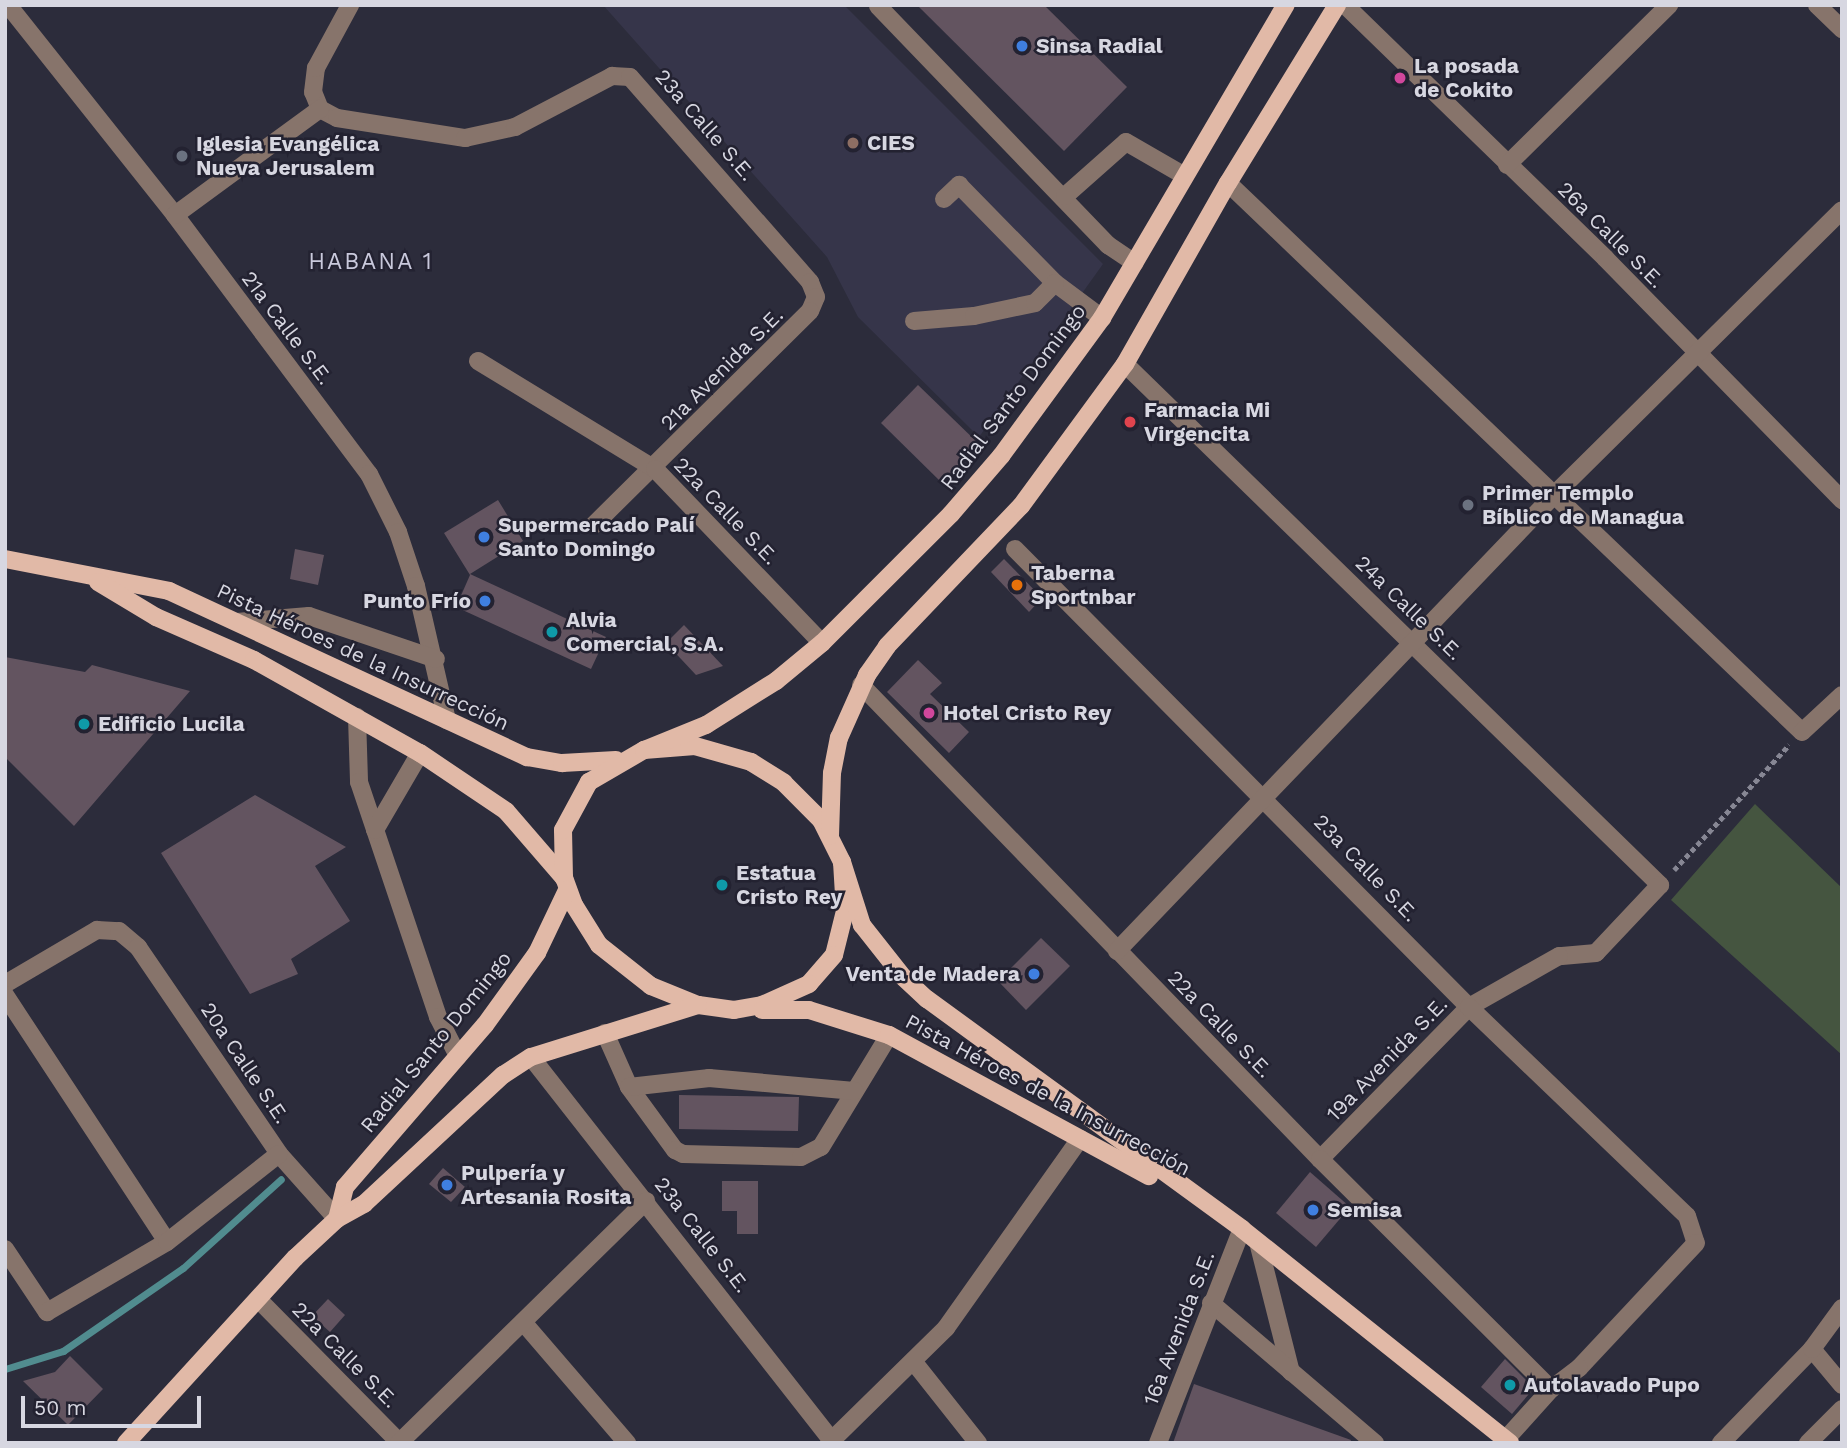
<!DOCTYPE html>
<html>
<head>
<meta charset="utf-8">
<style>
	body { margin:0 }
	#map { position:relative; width:1847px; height:1448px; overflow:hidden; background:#2c2c3b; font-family:"Work Sans",sans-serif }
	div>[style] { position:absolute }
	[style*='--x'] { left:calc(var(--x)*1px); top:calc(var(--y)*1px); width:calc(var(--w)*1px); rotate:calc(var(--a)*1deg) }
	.built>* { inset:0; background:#36354a }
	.green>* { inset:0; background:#455540 }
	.stream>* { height:7px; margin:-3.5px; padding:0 3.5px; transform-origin:3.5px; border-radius:3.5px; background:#518c8f }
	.building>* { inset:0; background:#635460 }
	.path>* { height:4.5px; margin-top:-2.25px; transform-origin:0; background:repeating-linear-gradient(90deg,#878794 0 5px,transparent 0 8.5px) }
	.minor>* { height:18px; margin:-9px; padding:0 9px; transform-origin:9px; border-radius:9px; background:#87746b }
	.major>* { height:18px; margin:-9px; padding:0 9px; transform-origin:9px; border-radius:9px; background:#e1b9a7 }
	.dots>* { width:19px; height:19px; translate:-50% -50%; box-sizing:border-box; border:4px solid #232231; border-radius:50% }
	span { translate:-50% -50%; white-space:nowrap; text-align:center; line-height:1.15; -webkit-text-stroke:5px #232231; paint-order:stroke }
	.poi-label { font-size:21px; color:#d7d7e1; font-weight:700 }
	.left { translate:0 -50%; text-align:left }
	.right { translate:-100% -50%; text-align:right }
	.street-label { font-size:21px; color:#d7d7e1 }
	.neighbourhood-label { font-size:23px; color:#c9c9dc; letter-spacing:2px }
	.frame { position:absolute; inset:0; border:7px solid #d7d7e1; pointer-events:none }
	.scale { position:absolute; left:21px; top:1396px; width:180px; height:32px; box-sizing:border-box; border:4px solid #d7d7e1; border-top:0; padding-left:9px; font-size:21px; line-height:24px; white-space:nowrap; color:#d7d7e1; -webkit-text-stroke:5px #232231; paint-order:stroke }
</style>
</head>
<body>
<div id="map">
	<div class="built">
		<i style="clip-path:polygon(603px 5px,844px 5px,1103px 264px,979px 437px,858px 317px,827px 257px)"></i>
	</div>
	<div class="green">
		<i style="clip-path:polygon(1755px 804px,1842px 888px,1842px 1055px,1671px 900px)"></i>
	</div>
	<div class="stream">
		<i style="--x:5;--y:1369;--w:61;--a:-17.2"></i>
		<i style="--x:63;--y:1351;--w:146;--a:-34.7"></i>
		<i style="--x:183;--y:1268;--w:132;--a:-42.2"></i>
	</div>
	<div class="building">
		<i style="clip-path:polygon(917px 5px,1044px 5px,1127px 87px,1064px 151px)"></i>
		<i style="clip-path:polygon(918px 385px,979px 444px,942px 483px,881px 423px)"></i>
		<i style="clip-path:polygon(498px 500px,523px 541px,470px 574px,606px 637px,591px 669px,456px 607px,470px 575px,444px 533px)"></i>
		<i style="clip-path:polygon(295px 549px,324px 555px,318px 585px,290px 579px)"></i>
		<i style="clip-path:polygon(1004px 559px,1042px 598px,1029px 612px,991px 572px)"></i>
		<i style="clip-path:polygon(684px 625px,723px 666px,696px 675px,666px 643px)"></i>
		<i style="clip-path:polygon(5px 657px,85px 672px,92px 665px,190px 691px,74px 826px,5px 757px)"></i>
		<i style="clip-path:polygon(918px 660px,942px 683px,930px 694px,969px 732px,949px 753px,887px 692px)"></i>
		<i style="clip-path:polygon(255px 795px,346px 847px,315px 866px,350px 921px,291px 959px,298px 974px,250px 994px,161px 853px)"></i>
		<i style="clip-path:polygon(1041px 938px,1070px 966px,1026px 1010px,998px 981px)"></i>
		<i style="clip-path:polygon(679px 1095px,799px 1097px,798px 1131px,679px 1129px)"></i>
		<i style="clip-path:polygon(443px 1168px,465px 1187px,451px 1202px,429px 1184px)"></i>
		<i style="clip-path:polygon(1310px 1172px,1350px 1207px,1316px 1247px,1276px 1213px)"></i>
		<i style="clip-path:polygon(722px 1181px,758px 1181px,758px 1234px,737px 1234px,737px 1211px,722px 1211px)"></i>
		<i style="clip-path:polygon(328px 1299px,345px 1315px,330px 1332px,312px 1316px)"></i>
		<i style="clip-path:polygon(70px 1356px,103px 1389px,68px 1425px,23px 1381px,55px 1372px)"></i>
		<i style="clip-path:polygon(1505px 1359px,1534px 1388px,1512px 1414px,1481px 1387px)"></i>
		<i style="clip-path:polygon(1194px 1384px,1351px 1440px,1350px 1443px,1173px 1443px)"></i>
	</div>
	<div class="path">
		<i style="--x:1674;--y:870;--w:170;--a:-47.4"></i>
	</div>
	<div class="minor">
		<i style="--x:8;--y:5;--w:268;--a:51.5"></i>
		<i style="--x:175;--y:215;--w:324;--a:53.2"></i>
		<i style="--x:369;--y:474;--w:65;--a:63.4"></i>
		<i style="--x:398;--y:532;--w:57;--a:71.6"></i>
		<i style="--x:416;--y:586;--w:138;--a:77"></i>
		<i style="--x:1345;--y:5;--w:363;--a:44.2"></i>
		<i style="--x:1605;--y:258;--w:339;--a:45.6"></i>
		<i style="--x:1817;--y:5;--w:35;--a:44"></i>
		<i style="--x:878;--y:6;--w:332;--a:46.1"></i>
		<i style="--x:1108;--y:245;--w:32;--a:34"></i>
		<i style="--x:320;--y:109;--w:19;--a:28"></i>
		<i style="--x:337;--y:118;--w:130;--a:8.9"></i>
		<i style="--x:465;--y:138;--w:51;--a:-12.4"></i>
		<i style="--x:515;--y:127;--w:110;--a:-27.7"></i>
		<i style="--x:612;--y:76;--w:18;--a:3"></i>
		<i style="--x:630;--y:77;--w:273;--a:48.7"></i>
		<i style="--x:810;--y:282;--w:16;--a:68"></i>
		<i style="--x:816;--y:297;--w:15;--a:113"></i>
		<i style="--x:810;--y:311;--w:304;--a:135.3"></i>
		<i style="--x:320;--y:109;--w:18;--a:-112"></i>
		<i style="--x:313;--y:92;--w:24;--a:-83"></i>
		<i style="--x:316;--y:68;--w:72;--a:-61.6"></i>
		<i style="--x:1507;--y:165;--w:228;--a:-44.6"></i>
		<i style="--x:1228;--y:183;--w:794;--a:43.72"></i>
		<i style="--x:1802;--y:732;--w:54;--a:-42.8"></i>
		<i style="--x:1065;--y:196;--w:81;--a:-41.5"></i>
		<i style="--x:1126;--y:142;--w:68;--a:30"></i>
		<i style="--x:944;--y:199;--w:21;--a:-43"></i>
		<i style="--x:959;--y:185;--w:137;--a:45.6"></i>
		<i style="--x:1055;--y:283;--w:59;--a:36.7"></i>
		<i style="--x:175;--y:215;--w:180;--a:-36.2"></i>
		<i style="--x:914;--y:321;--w:60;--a:-4.8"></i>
		<i style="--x:974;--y:316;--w:62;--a:-12"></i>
		<i style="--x:1035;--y:303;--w:28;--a:-45"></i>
		<i style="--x:478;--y:361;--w:207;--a:31.4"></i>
		<i style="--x:655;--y:469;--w:241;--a:46.2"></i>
		<i style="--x:1125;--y:364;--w:747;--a:44.24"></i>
		<i style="--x:1660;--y:885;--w:93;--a:133.3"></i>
		<i style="--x:1596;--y:953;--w:37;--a:175"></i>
		<i style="--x:1559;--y:956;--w:103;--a:150.5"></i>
		<i style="--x:1469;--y:1007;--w:213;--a:134.4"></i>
		<i style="--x:1015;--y:549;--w:645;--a:45.25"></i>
		<i style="--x:1469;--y:1007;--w:302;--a:43.8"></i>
		<i style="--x:1687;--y:1216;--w:28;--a:72"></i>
		<i style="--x:1696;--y:1243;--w:171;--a:133.1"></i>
		<i style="--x:1579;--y:1368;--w:35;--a:143"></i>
		<i style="--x:1551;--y:1389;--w:67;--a:132"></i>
		<i style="--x:237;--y:622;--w:72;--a:-4.8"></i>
		<i style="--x:309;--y:616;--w:134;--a:18.7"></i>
		<i style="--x:861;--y:685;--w:660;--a:45.92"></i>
		<i style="--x:1320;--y:1159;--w:326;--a:44.9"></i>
		<i style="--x:357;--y:717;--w:65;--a:88.2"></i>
		<i style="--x:359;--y:782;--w:248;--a:71.4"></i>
		<i style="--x:438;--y:1017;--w:44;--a:62.9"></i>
		<i style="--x:375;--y:830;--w:89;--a:-59.7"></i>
		<i style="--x:1117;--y:951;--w:632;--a:-46.22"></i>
		<i style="--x:1554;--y:495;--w:405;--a:-44.7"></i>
		<i style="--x:5;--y:984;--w:107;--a:-30.4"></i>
		<i style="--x:97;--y:930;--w:22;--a:3"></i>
		<i style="--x:119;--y:931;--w:25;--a:40"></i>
		<i style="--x:138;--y:947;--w:250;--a:55.7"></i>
		<i style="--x:279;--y:1154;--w:87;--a:48.3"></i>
		<i style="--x:5;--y:995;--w:295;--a:56.7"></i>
		<i style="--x:605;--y:1033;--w:59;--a:66"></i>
		<i style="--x:629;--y:1087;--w:78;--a:53.9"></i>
		<i style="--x:675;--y:1150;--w:9;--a:27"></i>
		<i style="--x:683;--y:1154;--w:118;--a:1.5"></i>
		<i style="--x:801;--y:1157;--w:22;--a:-27"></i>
		<i style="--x:821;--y:1147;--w:131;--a:-58.7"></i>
		<i style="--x:531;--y:1057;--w:491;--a:51.9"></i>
		<i style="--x:629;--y:1087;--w:81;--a:-6.4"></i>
		<i style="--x:709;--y:1078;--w:146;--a:5.1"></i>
		<i style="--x:1258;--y:1242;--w:134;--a:75.8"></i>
		<i style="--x:5;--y:1249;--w:76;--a:56.3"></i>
		<i style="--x:47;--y:1312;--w:139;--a:-30.3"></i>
		<i style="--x:167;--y:1242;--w:142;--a:-38.2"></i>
		<i style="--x:258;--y:1299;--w:202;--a:45.4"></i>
		<i style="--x:1211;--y:1303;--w:216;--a:40.5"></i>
		<i style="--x:523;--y:1322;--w:160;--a:49.3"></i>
		<i style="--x:1812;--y:1349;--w:47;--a:50.2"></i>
		<i style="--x:913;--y:1361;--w:105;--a:51.6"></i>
		<i style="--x:399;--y:1443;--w:346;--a:-44.4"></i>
		<i style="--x:829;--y:1443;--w:164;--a:-44.5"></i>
		<i style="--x:946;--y:1328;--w:232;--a:-54.7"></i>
		<i style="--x:1158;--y:1443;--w:230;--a:-68.6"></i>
		<i style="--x:1721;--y:1443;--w:131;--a:-45.9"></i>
		<i style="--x:1812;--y:1349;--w:51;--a:-53.8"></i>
		<i style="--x:1808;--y:1443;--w:48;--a:-45"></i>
	</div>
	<div class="major">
		<i style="--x:5;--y:559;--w:167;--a:11"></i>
		<i style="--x:169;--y:591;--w:395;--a:24.9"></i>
		<i style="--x:527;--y:757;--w:36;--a:10"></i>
		<i style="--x:562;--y:763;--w:54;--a:-3.2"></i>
		<i style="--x:98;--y:582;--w:68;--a:31.1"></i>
		<i style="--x:156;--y:617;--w:107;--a:23.7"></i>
		<i style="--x:254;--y:660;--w:190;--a:29.3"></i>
		<i style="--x:420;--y:753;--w:104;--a:34"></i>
		<i style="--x:506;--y:811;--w:89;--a:49.1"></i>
		<i style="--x:695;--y:746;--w:58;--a:15.9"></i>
		<i style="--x:751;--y:762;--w:39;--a:32"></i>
		<i style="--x:784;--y:783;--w:52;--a:45"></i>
		<i style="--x:821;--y:820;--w:47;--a:63.4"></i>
		<i style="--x:842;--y:862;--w:49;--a:86.5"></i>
		<i style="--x:845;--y:911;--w:45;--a:104"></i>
		<i style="--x:834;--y:955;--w:38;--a:131"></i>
		<i style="--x:809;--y:984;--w:51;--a:155.9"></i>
		<i style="--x:762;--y:1005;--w:28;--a:170"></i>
		<i style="--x:734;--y:1010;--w:36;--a:-172"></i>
		<i style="--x:698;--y:1005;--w:51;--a:-158"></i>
		<i style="--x:651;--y:986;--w:66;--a:-141.7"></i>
		<i style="--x:599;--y:945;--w:47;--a:-122"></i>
		<i style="--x:574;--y:905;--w:29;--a:-110"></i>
		<i style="--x:564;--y:878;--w:48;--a:-91.2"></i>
		<i style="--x:563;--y:830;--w:55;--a:-61.6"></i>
		<i style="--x:589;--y:782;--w:64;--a:-30.2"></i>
		<i style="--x:644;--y:750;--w:51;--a:-4.5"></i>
		<i style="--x:644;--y:750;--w:67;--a:-22"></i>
		<i style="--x:706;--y:725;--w:83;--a:-32.2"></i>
		<i style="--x:776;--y:681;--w:60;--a:-39.6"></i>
		<i style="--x:822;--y:643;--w:182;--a:-45"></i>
		<i style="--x:951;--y:514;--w:77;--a:-49.2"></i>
		<i style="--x:1001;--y:456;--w:171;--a:-53.8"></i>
		<i style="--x:1102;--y:318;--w:363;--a:-59.6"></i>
		<i style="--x:830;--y:836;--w:63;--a:-88.2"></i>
		<i style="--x:832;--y:773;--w:36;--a:-79"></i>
		<i style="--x:839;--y:738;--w:69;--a:-66"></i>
		<i style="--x:867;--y:675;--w:35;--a:-55"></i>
		<i style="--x:887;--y:646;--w:194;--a:-46.3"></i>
		<i style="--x:1021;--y:506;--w:176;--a:-53.8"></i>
		<i style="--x:1125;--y:364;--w:208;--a:-60.4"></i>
		<i style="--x:1228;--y:183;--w:209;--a:-58.5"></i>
		<i style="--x:842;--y:862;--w:66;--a:72.4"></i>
		<i style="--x:862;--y:925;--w:66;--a:51.7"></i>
		<i style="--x:903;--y:977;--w:33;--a:43"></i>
		<i style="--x:927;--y:999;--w:390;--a:36.1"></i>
		<i style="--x:1242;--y:1229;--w:343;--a:38.6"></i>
		<i style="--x:762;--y:1010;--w:47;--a:0"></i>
		<i style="--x:809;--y:1010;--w:84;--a:17.4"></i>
		<i style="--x:889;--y:1035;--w:296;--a:28.5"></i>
		<i style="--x:337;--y:1219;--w:33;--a:-76"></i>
		<i style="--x:345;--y:1187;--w:214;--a:-49.2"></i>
		<i style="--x:485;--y:1025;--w:89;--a:-54.2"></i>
		<i style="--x:537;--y:953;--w:70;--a:-64.5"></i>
		<i style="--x:126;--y:1443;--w:251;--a:-47.6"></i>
		<i style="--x:295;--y:1258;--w:57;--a:-42.9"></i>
		<i style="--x:337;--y:1219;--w:31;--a:-29"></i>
		<i style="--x:364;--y:1204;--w:190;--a:-42.9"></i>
		<i style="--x:503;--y:1075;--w:33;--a:-33"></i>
		<i style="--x:531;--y:1057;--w:175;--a:-17.3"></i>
	</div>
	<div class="dots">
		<i style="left:1022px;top:46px;background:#3f7fe0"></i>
		<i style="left:1400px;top:78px;background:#d1479c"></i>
		<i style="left:853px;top:143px;background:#8d6e63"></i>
		<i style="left:182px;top:156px;background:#6b7280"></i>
		<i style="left:1130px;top:422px;background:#e0444e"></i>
		<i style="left:1468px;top:505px;background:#6b7280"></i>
		<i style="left:484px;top:537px;background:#3f7fe0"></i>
		<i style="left:1017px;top:585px;background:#e8710a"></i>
		<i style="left:485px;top:601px;background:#3f7fe0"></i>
		<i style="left:552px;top:632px;background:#0f9aa8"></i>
		<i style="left:929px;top:713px;background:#d1479c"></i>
		<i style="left:84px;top:724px;background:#0f9aa8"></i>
		<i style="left:722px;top:885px;background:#0f9aa8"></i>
		<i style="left:1034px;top:974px;background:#3f7fe0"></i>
		<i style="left:447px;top:1185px;background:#3f7fe0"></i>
		<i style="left:1313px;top:1210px;background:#3f7fe0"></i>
		<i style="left:1510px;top:1385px;background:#0f9aa8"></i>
	</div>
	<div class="poi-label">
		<span class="left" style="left:1036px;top:46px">Sinsa Radial</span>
		<span class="left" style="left:1414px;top:78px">La posada<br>de Cokito</span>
		<span class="left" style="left:867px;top:143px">CIES</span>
		<span class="left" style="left:196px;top:156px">Iglesia Evangélica<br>Nueva Jerusalem</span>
		<span class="left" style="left:1144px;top:422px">Farmacia Mi<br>Virgencita</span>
		<span class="left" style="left:1482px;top:505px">Primer Templo<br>Bíblico de Managua</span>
		<span class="left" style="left:498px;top:537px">Supermercado Palí<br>Santo Domingo</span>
		<span class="left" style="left:1031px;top:585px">Taberna<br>Sportnbar</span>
		<span class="right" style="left:471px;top:601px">Punto Frío</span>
		<span class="left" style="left:566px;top:632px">Alvia<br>Comercial, S.A.</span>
		<span class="left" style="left:943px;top:713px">Hotel Cristo Rey</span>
		<span class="left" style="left:98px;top:724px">Edificio Lucila</span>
		<span class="left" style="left:736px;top:885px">Estatua<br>Cristo Rey</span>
		<span class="right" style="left:1020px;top:974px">Venta de Madera</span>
		<span class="left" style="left:461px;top:1185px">Pulpería y<br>Artesania Rosita</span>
		<span class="left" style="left:1327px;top:1210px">Semisa</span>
		<span class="left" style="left:1524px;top:1385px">Autolavado Pupo</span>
	</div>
	<div class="street-label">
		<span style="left:705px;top:125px;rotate:49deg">23a Calle S.E.</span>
		<span style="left:1611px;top:235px;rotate:45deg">26a Calle S.E.</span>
		<span style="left:287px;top:328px;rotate:53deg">21a Calle S.E.</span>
		<span style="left:722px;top:369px;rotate:-45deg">21a Avenida S.E.</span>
		<span style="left:1013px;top:397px;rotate:-53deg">Radial Santo Domingo</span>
		<span style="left:726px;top:511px;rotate:46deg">22a Calle S.E.</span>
		<span style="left:1409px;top:608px;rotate:44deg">24a Calle S.E.</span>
		<span style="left:363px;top:657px;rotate:25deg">Pista Héroes de la Insurrección</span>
		<span style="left:1366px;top:868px;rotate:46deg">23a Calle S.E.</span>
		<span style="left:1220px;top:1024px;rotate:46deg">22a Calle S.E.</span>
		<span style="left:436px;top:1042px;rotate:-51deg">Radial Santo Domingo</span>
		<span style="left:1387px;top:1059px;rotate:-46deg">19a Avenida S.E.</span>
		<span style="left:245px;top:1063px;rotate:56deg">20a Calle S.E.</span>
		<span style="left:1048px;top:1095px;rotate:28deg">Pista Héroes de la Insurrección</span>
		<span style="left:702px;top:1235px;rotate:52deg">23a Calle S.E.</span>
		<span style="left:1179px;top:1328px;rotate:-69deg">16a Avenida S.E.</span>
		<span style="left:345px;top:1355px;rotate:45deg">22a Calle S.E.</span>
	</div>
	<div class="neighbourhood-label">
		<span style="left:371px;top:262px">HABANA 1</span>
	</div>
	<div class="frame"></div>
	<div class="scale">50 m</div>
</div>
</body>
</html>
